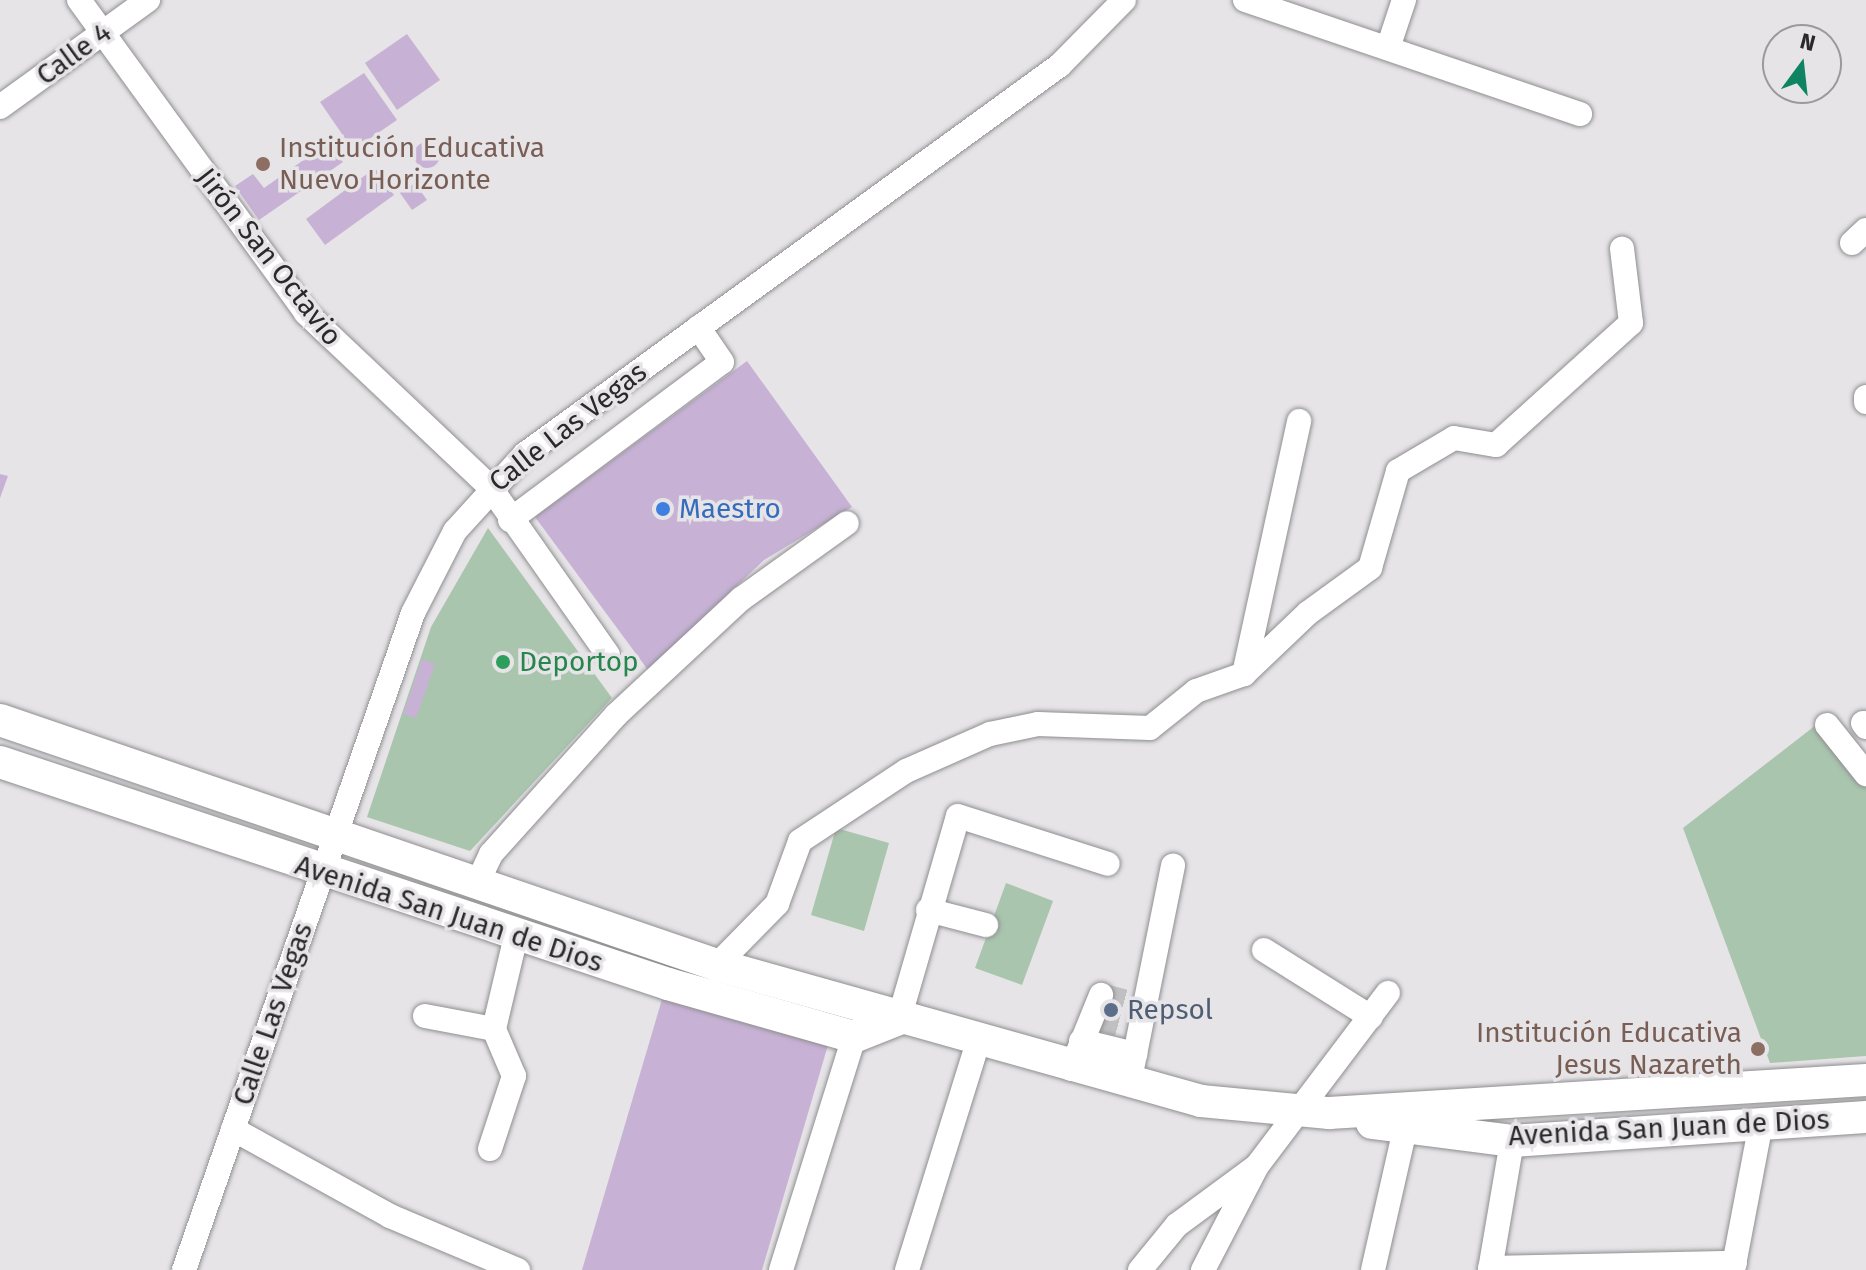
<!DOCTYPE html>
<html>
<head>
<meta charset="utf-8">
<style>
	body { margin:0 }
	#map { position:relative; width:1866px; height:1270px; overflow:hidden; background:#e6e4e7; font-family:"Fira Sans",sans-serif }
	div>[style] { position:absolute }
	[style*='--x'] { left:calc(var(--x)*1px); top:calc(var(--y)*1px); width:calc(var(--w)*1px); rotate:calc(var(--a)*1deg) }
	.green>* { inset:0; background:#a9c5ae }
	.building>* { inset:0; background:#c7b2d5 }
	.round { border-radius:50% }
	.minor-tunnel>* { height:24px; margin-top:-12px; transform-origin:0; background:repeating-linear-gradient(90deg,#c0bfc1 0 24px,transparent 0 36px) }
	.roads { filter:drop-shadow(0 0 2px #8f8e90) drop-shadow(0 0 2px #8f8e90) }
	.minor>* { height:24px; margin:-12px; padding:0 12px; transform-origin:12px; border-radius:12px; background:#fff }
	.major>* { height:32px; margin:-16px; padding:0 16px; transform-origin:16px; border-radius:16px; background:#fff }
	.dots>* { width:22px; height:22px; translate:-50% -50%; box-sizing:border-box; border:4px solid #e6e4e7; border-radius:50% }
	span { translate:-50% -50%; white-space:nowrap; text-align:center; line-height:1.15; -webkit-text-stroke:7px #e6e4e7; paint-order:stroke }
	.street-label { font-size:28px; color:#2a292a }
	.education-label { font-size:28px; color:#785e54 }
	.left { translate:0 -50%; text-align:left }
	.right { translate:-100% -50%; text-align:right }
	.shop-label { font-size:28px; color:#366cbe }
	.leisure-label { font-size:28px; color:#27864d }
	.service-label { font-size:28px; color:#4e5e75 }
	.north { position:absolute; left:1762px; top:24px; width:80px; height:80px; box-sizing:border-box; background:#e6e4e7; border:2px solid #9b999b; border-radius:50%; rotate:15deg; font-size:22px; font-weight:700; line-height:32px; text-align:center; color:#2a292a }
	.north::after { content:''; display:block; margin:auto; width:28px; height:36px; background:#0f8463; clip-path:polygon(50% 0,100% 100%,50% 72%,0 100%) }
</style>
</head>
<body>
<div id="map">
	<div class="green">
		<i style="clip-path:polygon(488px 528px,612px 698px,470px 851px,367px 817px,431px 627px)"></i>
		<i style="clip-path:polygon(1816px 725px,1866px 787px,1866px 1056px,1770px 1063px,1683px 828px)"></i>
		<i style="clip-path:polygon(836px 828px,889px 843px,864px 931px,811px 915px)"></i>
		<i style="clip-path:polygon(1006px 883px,1053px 901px,1022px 985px,975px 968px)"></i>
	</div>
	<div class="building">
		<i style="clip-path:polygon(407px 34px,440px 80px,397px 110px,365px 63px)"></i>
		<i style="clip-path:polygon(364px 73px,397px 120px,353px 150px,320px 102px)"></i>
		<i style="clip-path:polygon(329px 142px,343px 162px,259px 220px,235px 186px,253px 174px,264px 188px)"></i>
		<i class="round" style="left:414px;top:142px;width:26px;height:26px"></i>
		<i style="clip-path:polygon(375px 168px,394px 195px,325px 245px,306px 219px)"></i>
		<i style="clip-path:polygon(415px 183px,427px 200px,412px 210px,400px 193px)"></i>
		<i style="clip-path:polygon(747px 361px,852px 507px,764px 560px,648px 670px,535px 517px)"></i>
		<i style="clip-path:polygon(0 474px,8px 476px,0 498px)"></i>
		<i style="clip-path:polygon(422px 659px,435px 664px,416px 718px,403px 714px)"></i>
		<i style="clip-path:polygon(663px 996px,828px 1045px,762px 1270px,582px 1270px)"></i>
	</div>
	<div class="minor-tunnel">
		<i style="--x:1101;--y:995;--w:27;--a:15"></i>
		<i style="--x:1095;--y:1018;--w:27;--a:15"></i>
	</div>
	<div class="roads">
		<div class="minor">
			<i style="--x:79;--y:0;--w:387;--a:54"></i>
			<i style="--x:306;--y:313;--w:253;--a:43.4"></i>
			<i style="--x:490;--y:487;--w:205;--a:54.9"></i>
			<i style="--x:1245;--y:0;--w:354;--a:18.8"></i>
			<i style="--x:1388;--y:48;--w:51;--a:-71.6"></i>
			<i style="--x:0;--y:107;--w:183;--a:-35.9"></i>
			<i style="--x:1852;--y:243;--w:19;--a:-43"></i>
			<i style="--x:1866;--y:397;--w:5;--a:90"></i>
			<i style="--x:510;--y:520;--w:264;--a:-36.7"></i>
			<i style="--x:722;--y:362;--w:42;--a:-124.4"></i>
			<i style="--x:1244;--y:674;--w:259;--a:-77.7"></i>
			<i style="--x:1863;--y:723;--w:5;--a:53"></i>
			<i style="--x:1827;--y:725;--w:63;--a:51.5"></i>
			<i style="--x:477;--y:884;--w:33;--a:-65"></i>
			<i style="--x:491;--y:854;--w:187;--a:-48"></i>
			<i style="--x:616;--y:715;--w:171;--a:-42.9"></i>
			<i style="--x:741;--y:599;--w:130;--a:-35.6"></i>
			<i style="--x:928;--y:910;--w:60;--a:14.5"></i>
			<i style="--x:1264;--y:950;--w:126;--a:32.1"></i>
			<i style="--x:717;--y:965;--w:86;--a:-45.5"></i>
			<i style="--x:777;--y:904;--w:67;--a:-69.9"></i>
			<i style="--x:800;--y:841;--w:127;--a:-33.4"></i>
			<i style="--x:906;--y:771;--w:92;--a:-23.8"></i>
			<i style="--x:990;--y:734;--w:49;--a:-11.8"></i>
			<i style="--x:1038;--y:724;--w:112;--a:2"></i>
			<i style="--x:1150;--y:728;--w:59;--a:-38.8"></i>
			<i style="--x:1196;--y:691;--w:51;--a:-19.5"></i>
			<i style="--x:1244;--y:674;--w:88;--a:-43.6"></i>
			<i style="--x:1308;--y:613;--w:77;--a:-36"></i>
			<i style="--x:1370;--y:568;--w:101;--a:-73.9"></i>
			<i style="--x:1398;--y:471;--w:65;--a:-30.5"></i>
			<i style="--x:1454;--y:438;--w:43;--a:9.5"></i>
			<i style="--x:1496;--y:445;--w:182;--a:-42.1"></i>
			<i style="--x:1631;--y:323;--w:75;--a:-96.9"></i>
			<i style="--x:425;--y:1016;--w:70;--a:10.7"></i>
			<i style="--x:899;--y:1019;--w:211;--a:-73.8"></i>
			<i style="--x:958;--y:816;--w:157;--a:17.7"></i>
			<i style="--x:1081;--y:1041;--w:56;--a:13.5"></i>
			<i style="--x:1071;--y:1069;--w:80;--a:-67.9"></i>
			<i style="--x:1129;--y:1084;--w:223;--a:-78.6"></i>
			<i style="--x:233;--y:1129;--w:179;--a:29"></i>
			<i style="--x:390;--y:1216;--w:139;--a:22.9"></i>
			<i style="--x:490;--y:1149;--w:77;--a:-71.8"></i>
			<i style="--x:514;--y:1076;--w:51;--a:-113.1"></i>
			<i style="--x:494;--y:1029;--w:96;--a:-76.7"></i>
			<i style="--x:1490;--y:1268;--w:245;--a:-1.2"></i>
			<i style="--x:184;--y:1270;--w:696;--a:-70.78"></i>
			<i style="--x:413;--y:613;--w:92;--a:-62.9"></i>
			<i style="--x:455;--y:531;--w:104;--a:-47.7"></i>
			<i style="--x:525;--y:454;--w:661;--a:-36.02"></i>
			<i style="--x:1060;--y:65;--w:91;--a:-45.4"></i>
			<i style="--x:781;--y:1270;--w:244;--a:-72.6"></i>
			<i style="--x:907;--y:1270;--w:239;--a:-72.7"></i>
			<i style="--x:1140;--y:1270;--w:58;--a:-50.6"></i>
			<i style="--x:1177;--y:1225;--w:99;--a:-36.4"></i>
			<i style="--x:1203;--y:1270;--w:117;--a:-62.6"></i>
			<i style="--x:1257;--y:1166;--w:217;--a:-52.9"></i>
			<i style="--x:1373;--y:1270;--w:145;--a:-77.2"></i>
			<i style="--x:1490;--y:1270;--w:131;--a:-80.3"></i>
			<i style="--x:1733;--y:1270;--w:150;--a:-79.2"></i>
		</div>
		<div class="major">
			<i style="--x:0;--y:720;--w:758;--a:18.87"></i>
			<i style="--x:717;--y:965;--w:503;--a:15.69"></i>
			<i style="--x:1201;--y:1101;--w:129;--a:5.4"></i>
			<i style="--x:1329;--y:1113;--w:538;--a:-3.52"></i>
			<i style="--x:0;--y:762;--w:704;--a:18.38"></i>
			<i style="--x:668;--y:984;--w:193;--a:15.9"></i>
			<i style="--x:854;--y:1037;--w:48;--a:-21.8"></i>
			<i style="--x:1372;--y:1123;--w:141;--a:7.3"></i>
			<i style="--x:1512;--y:1141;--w:355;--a:-3.9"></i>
		</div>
	</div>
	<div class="dots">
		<i style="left:263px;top:164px;background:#8d6e63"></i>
		<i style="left:663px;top:509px;background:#3f7fe0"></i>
		<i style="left:503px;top:662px;background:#2e9e5b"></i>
		<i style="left:1111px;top:1010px;background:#5c6f8a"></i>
		<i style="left:1758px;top:1049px;background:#8d6e63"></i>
	</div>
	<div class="street-label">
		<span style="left:74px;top:54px;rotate:-36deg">Calle 4</span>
		<span style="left:269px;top:257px;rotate:52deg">Jirón San Octavio</span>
		<span style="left:568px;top:427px;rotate:-38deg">Calle Las Vegas</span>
		<span style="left:449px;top:914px;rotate:18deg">Avenida San Juan de Dios</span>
		<span style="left:273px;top:1014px;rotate:-71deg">Calle Las Vegas</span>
		<span style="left:1669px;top:1128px;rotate:-3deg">Avenida San Juan de Dios</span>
	</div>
	<div class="education-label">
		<span class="left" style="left:279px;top:164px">Institución Educativa<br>Nuevo Horizonte</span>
		<span class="right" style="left:1742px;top:1049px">Institución Educativa<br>Jesus Nazareth</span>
	</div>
	<div class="shop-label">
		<span class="left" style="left:679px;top:509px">Maestro</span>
	</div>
	<div class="leisure-label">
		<span class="left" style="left:519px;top:662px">Deportop</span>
	</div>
	<div class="service-label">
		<span class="left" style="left:1127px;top:1010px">Repsol</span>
	</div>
	<div class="north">N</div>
</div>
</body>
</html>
